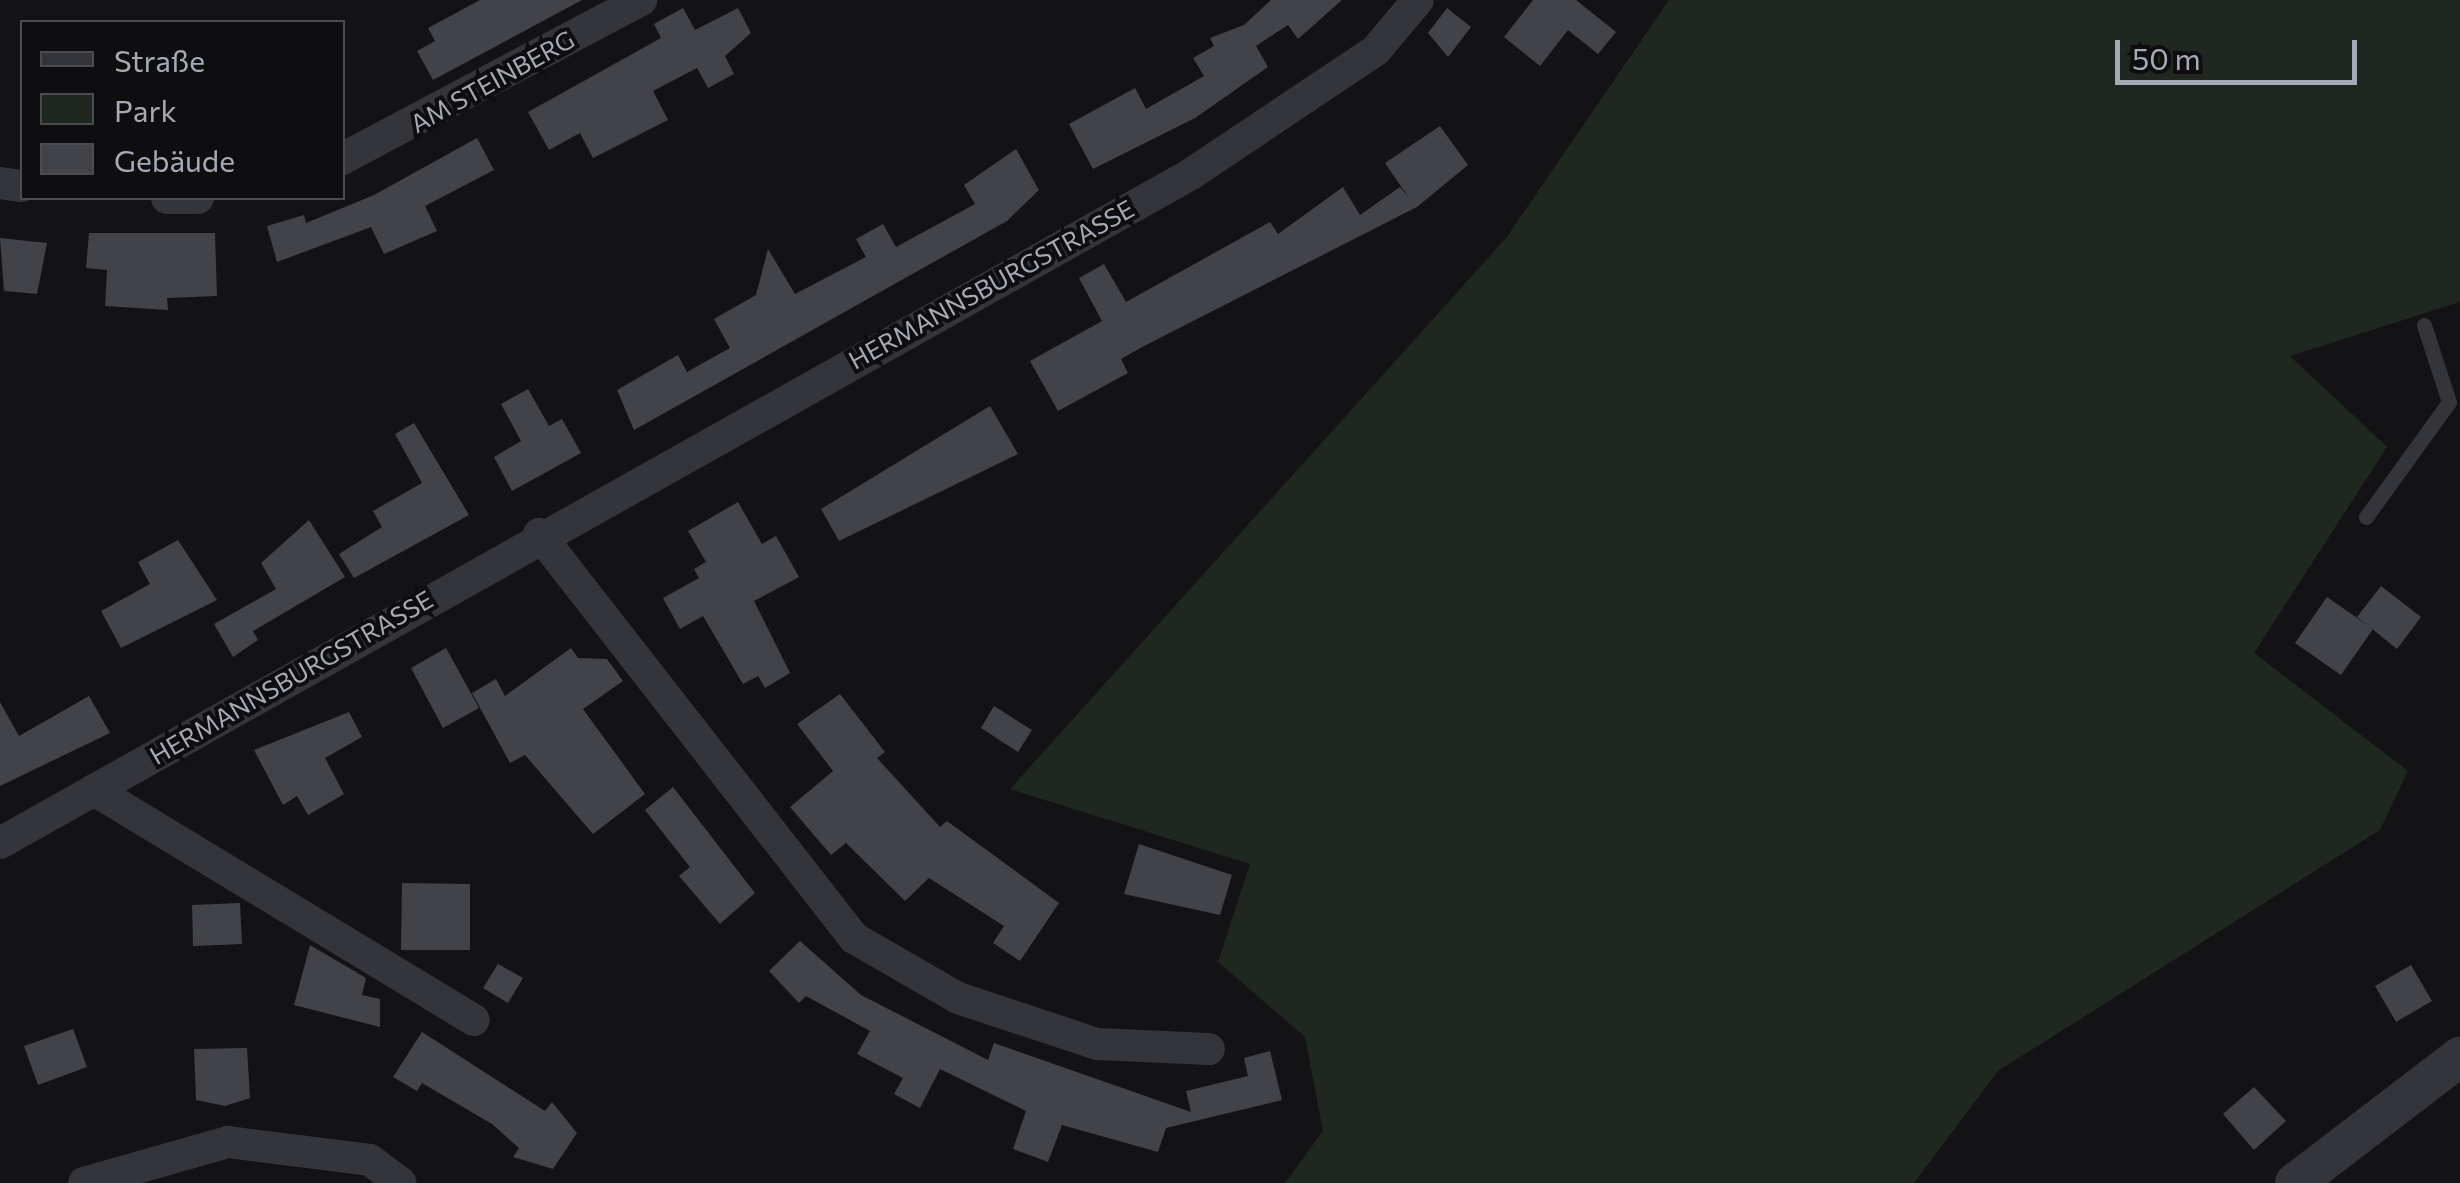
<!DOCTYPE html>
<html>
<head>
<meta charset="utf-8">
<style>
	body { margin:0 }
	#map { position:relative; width:2460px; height:1183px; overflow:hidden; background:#131315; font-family:Commissioner,sans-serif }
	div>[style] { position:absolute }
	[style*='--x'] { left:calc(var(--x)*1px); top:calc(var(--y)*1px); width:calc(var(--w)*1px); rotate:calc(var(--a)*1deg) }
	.green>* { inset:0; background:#1f2720 }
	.building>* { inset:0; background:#424348 }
	.service>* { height:15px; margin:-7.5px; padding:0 7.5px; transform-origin:7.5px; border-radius:7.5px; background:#34353a }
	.minor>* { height:32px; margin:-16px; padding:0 16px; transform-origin:16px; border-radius:16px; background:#34353a }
	.tertiary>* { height:40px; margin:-20px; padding:0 20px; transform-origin:20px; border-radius:20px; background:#34353a }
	span { translate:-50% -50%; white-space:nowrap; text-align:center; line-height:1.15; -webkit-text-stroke:8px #0e0e10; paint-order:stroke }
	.street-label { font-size:25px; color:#a5aab5 }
	.legend { position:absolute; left:20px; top:20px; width:325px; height:180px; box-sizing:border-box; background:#0e0e10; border:2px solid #4a4c52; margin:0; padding:12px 18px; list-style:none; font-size:30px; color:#a5aab5 }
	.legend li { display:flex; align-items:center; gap:20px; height:50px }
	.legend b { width:50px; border:2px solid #4a4c52 }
	.scale { position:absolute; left:2115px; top:40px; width:242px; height:45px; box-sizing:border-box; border:5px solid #a5aab5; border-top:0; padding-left:12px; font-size:30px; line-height:35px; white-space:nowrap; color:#a5aab5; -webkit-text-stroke:8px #0e0e10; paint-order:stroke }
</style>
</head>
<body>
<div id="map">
	<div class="green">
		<i style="clip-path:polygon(1669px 0,2460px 0,2460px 302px,2290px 356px,2387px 447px,2254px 653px,2408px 771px,2380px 830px,1998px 1071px,1914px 1183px,1285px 1183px,1323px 1131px,1305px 1037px,1218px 962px,1250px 864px,1010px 789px,1506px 238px)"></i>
	</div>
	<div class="building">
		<i style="clip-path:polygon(480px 0,582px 0,433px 80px,417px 51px,435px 41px,428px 28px)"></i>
		<i style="clip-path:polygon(1271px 0,1342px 0,1298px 39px,1288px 25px,1256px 46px,1268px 67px,1195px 118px,1093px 169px,1069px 124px,1135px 88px,1146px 109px,1204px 76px,1193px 58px,1214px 46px,1210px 38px,1244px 25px)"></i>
		<i style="clip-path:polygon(1533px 0,1576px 0,1616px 32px,1598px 54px,1568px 30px,1540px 66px,1504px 37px)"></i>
		<i style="clip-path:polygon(683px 8px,695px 30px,738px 8px,751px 33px,725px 56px,734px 74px,708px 88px,697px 68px,653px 91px,668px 120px,593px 158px,580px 133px,549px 150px,528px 112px,661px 38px,654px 24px)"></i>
		<i style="clip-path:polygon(1447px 8px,1471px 27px,1448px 57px,1428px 33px)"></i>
		<i style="clip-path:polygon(1440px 126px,1468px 165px,1417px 207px,1144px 346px,1121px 359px,1128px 373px,1058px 411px,1030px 361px,1102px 321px,1079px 278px,1104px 264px,1126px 302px,1270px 222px,1278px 234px,1343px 187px,1360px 215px,1400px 187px,1409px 198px,1385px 163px)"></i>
		<i style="clip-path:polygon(477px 138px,494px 170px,425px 206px,437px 231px,384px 254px,371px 227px,277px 262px,267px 226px,304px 215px,306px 223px,374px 195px)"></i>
		<i style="clip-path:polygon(1016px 149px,1039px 190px,1007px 221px,634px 430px,617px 390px,678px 355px,687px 372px,730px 348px,714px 319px,756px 295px,768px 249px,795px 294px,866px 257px,856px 239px,883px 224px,896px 247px,975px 204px,964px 185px)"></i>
		<i style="clip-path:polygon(89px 233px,215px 233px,217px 296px,167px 298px,168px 310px,105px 306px,107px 270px,86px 268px)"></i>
		<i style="clip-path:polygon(0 238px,47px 243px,37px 294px,4px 291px)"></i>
		<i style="clip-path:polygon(528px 389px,549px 426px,562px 419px,581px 453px,512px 491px,494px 457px,521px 441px,501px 404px)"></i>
		<i style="clip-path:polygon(990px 406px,1018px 454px,839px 541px,821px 509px)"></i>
		<i style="clip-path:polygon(414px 423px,469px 515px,354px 578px,339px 554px,382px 527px,373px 511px,422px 483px,395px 434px)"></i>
		<i style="clip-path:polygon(738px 502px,762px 544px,776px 536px,799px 577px,754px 601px,790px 673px,765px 688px,758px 676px,743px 684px,703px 616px,680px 629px,663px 598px,699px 578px,694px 569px,706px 562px,688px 531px)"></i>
		<i style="clip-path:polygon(309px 520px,345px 577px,253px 631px,258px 640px,233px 657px,214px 624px,276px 589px,261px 563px)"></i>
		<i style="clip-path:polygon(178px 540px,217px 600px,121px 648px,101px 611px,150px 584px,138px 562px)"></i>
		<i style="clip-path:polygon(2381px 586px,2421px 617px,2397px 649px,2357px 617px)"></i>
		<i style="clip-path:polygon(2327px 597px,2373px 629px,2341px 675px,2295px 643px)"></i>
		<i style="clip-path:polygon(446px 648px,479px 708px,443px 728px,411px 668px)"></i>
		<i style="clip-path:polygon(571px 648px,578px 658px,607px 659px,623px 681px,583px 709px,645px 794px,593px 834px,525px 755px,510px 763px,472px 693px,496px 679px,505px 696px)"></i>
		<i style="clip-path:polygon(840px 694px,885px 752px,877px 758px,940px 827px,947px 821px,1059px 903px,1020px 961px,993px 943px,1004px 926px,929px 878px,905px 901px,846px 843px,831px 855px,790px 807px,833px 771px,797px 724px)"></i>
		<i style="clip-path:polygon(89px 696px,110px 733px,0 786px,0 702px,19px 736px)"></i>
		<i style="clip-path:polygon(994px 706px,1032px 730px,1018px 752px,981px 728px)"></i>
		<i style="clip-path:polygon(349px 712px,362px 737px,325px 758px,344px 794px,308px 815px,297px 796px,283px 805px,254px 750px)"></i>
		<i style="clip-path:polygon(673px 787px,755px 893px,720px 924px,679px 876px,690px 867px,645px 810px)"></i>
		<i style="clip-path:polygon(1139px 844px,1232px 875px,1220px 915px,1124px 894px)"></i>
		<i style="clip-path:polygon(402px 883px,470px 884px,470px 950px,401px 950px)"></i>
		<i style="clip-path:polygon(240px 903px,242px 944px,193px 946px,192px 905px)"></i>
		<i style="clip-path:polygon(800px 941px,861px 995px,988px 1060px,994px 1043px,1191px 1112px,1186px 1091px,1248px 1076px,1244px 1058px,1270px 1051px,1282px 1100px,1166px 1128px,1158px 1152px,1062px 1125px,1048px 1162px,1013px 1149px,1026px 1111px,940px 1069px,920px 1108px,894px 1094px,903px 1078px,857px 1054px,870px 1031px,806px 996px,799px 1003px,769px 971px)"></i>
		<i style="clip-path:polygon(310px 945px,366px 978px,362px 995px,380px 999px,380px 1027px,294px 1005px)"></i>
		<i style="clip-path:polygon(498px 964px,523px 978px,508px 1003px,483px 988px)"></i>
		<i style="clip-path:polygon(2411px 965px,2432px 1001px,2396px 1022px,2375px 986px)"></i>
		<i style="clip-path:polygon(73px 1029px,87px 1067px,38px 1085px,24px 1046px)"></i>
		<i style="clip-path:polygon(422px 1032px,545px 1111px,552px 1102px,577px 1133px,553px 1169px,513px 1157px,519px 1148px,492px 1124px,422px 1083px,417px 1091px,393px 1077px)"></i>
		<i style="clip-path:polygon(247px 1048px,250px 1098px,225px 1106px,196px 1100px,194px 1049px)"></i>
		<i style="clip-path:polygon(2254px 1087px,2286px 1121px,2254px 1150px,2223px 1114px)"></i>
	</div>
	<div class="service">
		<i style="--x:2366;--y:517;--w:142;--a:-54.2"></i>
		<i style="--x:2449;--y:402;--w:81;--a:-108"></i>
	</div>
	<div class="minor">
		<i style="--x:342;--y:159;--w:339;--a:-28"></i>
		<i style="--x:0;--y:183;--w:22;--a:8"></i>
		<i style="--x:167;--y:198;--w:31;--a:0"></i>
		<i style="--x:539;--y:534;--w:512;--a:52.06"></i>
		<i style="--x:854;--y:938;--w:120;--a:30"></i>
		<i style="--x:958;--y:998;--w:146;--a:18.3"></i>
		<i style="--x:1097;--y:1044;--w:112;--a:2.6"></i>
		<i style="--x:94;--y:790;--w:444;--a:31.2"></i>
		<i style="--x:0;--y:843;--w:1366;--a:-29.32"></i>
		<i style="--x:1191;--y:174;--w:223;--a:-33.8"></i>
		<i style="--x:1376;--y:50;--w:65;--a:-50"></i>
		<i style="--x:84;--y:1183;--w:150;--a:-15.9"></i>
		<i style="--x:228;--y:1142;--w:143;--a:7.2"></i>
		<i style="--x:370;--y:1160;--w:38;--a:37"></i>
	</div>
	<div class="tertiary">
		<i style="--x:2295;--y:1183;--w:208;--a:-37.4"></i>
	</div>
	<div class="street-label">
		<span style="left:492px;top:81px;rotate:-29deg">AM STEINBERG</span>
		<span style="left:991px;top:284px;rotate:-29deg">HERMANNSBURGSTRASSE</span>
		<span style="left:291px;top:677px;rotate:-30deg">HERMANNSBURGSTRASSE</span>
	</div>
	<ul class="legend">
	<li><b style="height:12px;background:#34353a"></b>Straße</li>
	<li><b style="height:28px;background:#1f2720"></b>Park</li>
	<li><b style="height:28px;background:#424348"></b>Gebäude</li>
	</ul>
	<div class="scale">50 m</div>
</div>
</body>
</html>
